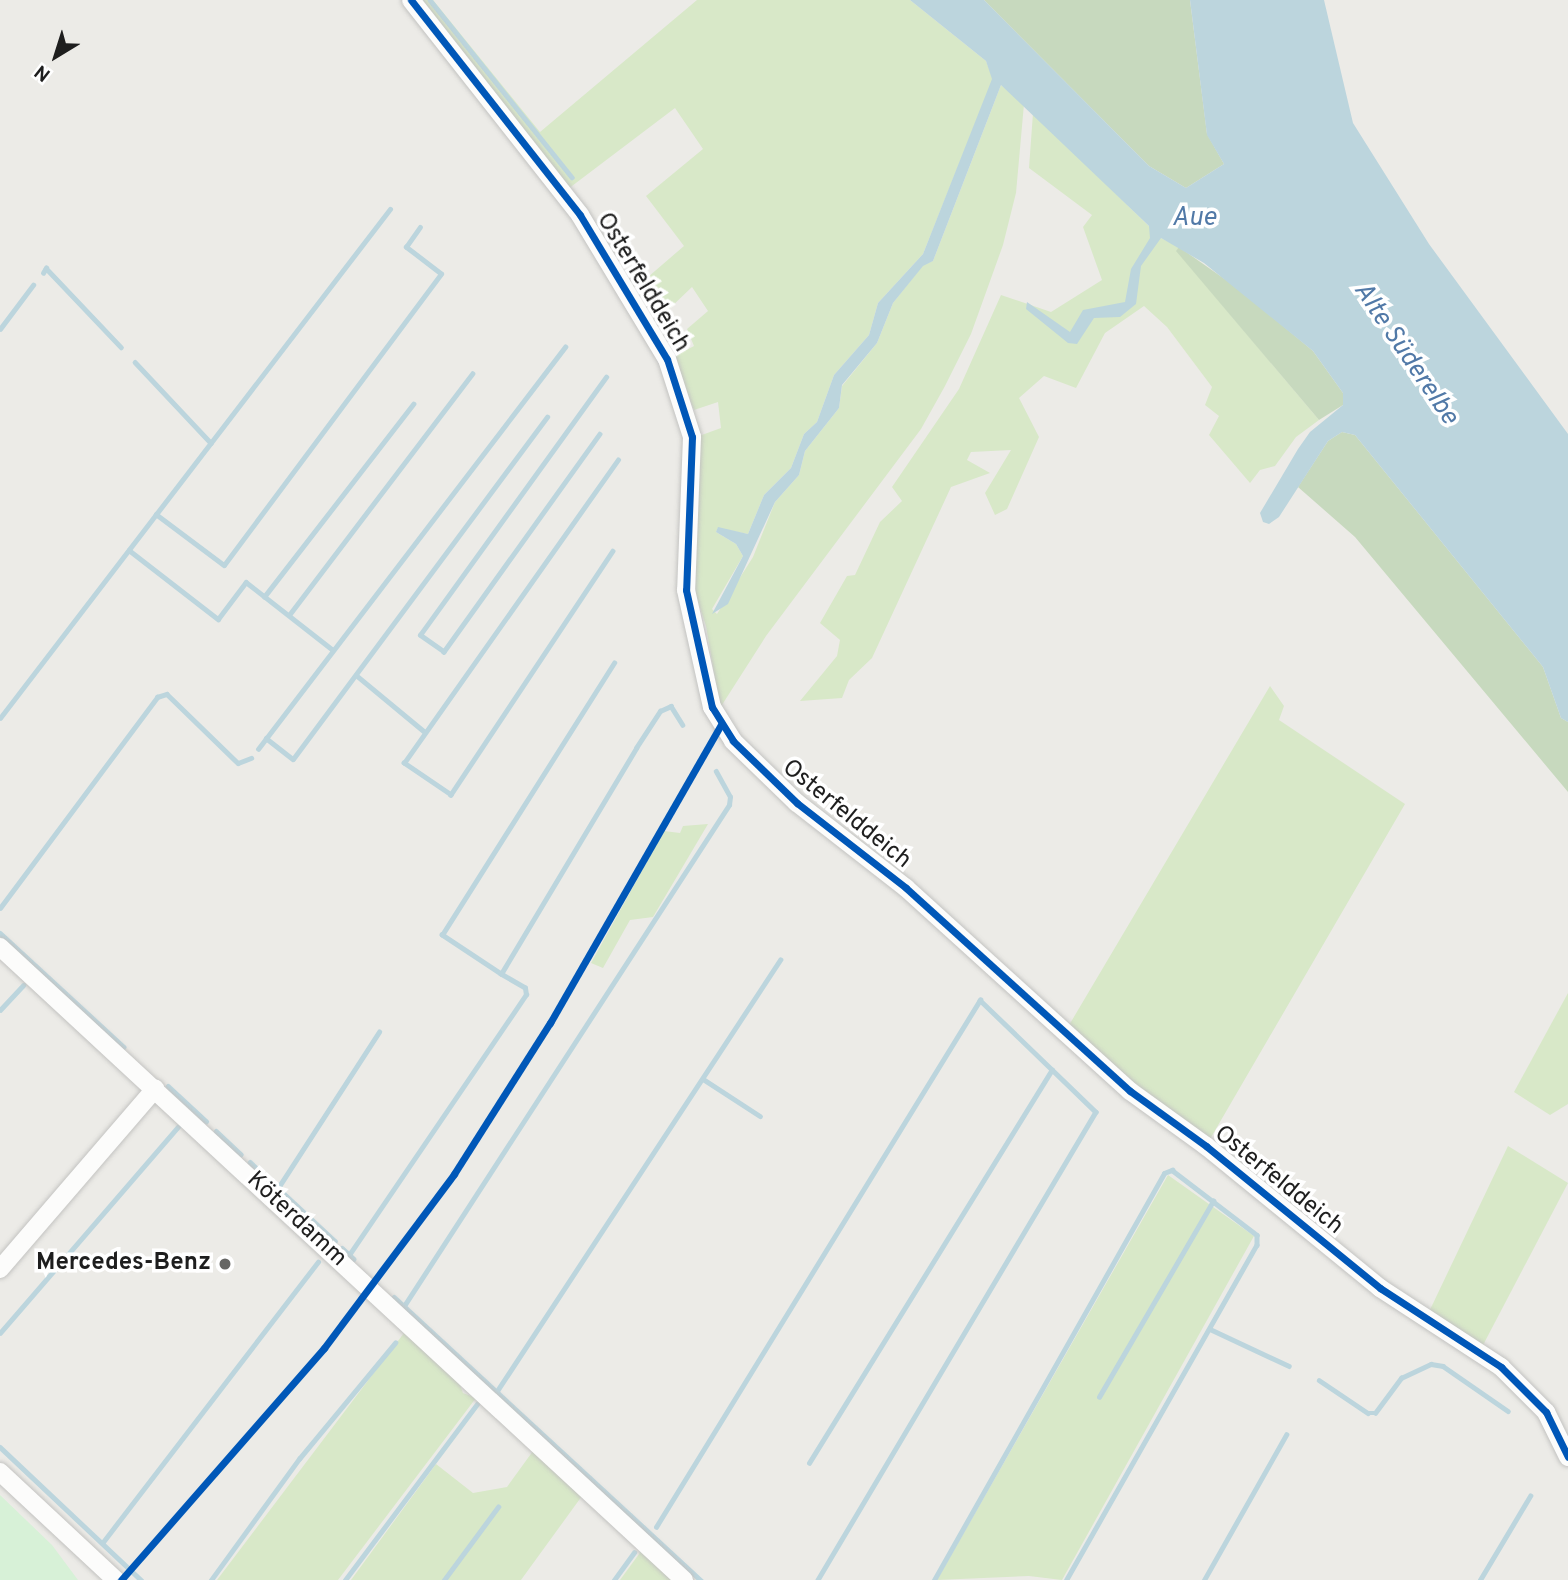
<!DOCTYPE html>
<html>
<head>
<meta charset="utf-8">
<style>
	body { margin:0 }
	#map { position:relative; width:1568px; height:1580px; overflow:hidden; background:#ecebe7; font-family:Overpass,sans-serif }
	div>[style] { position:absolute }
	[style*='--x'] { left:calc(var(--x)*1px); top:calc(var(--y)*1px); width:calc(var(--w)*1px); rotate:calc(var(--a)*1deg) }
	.grass>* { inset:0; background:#d8e8c8 }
	.forest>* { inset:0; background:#c7d9be }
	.park>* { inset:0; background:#d7f1d7 }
	.water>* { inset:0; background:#bcd5dd }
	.stream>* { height:4.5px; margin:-2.25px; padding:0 2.25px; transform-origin:2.25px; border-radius:2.25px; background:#bcd5dd }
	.roads { filter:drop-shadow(0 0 2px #c3c3c1) drop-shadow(0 0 2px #c3c3c1) }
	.minor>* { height:18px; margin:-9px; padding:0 9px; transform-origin:9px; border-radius:9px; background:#fcfcfb }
	.cycleway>* { height:7px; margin:-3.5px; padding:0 3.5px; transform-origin:3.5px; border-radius:3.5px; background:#0057b8 }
	.dots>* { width:19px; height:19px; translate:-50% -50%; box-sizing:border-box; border:4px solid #fff; border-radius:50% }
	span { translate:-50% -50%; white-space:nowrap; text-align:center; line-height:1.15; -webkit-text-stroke:7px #fff; paint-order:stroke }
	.street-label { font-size:24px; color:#1e1e1e }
	.poi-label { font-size:24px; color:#1e1e1e; font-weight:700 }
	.right { translate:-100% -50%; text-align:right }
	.water-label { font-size:26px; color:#5179a7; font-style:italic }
	.north { position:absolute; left:21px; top:21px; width:70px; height:70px; -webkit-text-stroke:5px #fff; paint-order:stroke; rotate:218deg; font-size:19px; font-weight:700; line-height:28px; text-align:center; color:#1e1e1e }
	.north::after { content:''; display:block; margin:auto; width:24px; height:32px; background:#1e1e1e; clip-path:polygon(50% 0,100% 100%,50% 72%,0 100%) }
</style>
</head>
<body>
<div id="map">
	<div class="grass">
		<i style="clip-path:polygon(417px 0,433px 0,540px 132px,697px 0,910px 0,986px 61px,993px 79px,923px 254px,878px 303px,869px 335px,834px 375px,817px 422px,804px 434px,791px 468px,764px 495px,748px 534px,718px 528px,716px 532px,736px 544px,743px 556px,712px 609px,717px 614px,753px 557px,775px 502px,799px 475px,805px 451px,839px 408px,842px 386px,877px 343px,893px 303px,923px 265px,933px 261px,1001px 85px,1024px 104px,1016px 193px,1003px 245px,971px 334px,945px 386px,921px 429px,766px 636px,720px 708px,706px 626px,691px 580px,699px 436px,721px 428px,718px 402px,694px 410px,673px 357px,694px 346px,687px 329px,708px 311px,692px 287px,669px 309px,648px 277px,684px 246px,646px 196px,703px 149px,675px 108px,568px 189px)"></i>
		<i style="clip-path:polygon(1033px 113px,1161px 238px,1179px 247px,1177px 251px,1319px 420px,1296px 437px,1275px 466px,1260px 470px,1250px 483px,1209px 435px,1219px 416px,1205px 405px,1212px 387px,1167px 327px,1144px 306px,1105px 333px,1076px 388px,1044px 376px,1019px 398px,1039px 437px,1007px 509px,995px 515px,985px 493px,1011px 450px,971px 452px,967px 460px,990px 473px,951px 487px,872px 658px,849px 680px,842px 698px,800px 701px,837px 656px,840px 640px,820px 623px,847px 576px,855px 575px,880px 522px,902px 501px,892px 487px,959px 389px,1001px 295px,1051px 312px,1102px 280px,1083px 227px,1092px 215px,1029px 168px)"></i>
		<i style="clip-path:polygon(1270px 686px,1284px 706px,1279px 720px,1405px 804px,1206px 1146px,1065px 1032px)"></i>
		<i style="clip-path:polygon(708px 824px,653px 917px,630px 920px,603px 968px,591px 963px,664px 831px,680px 833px,683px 826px)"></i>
		<i style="clip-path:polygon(1568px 993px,1568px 1104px,1550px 1115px,1514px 1092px)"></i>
		<i style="clip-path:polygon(1508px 1146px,1568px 1183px,1482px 1347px,1428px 1314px)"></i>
		<i style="clip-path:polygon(1168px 1175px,1254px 1236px,1062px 1580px,1029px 1576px,937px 1580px)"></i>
		<i style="clip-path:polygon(404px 1333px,459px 1382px,463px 1393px,476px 1398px,338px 1580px,217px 1580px)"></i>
		<i style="clip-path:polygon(533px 1451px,582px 1496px,521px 1580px,351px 1580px,436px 1464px,473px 1493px,507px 1487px)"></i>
		<i style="clip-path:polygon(642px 1550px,677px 1580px,620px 1580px)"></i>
	</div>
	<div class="forest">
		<i style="clip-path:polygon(984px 0,1190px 0,1207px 134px,1224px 164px,1186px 188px,1149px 166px)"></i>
		<i style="clip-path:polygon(1179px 247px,1236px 287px,1313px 351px,1343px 393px,1343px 405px,1319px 420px,1176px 251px)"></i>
		<i style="clip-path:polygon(1342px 432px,1355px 435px,1543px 667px,1561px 718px,1568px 722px,1568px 792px,1355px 537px,1298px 487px,1328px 441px)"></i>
	</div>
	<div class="park">
		<i style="clip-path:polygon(0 1495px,52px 1545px,78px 1580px,0 1580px)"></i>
	</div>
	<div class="water">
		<i style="clip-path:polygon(910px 0,984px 0,1149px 166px,1186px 188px,1224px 164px,1207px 135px,1190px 0,1324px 0,1353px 123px,1429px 244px,1568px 434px,1568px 722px,1561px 718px,1543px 667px,1355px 435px,1342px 432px,1328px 441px,1279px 517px,1269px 524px,1263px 522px,1260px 513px,1298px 449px,1310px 432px,1343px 405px,1343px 393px,1313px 351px,1204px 263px,1161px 238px,1141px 266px,1136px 304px,1120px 317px,1094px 318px,1077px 344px,1068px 343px,1026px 309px,1027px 302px,1070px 332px,1083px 310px,1125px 302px,1131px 269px,1150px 238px,1149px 226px,1001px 85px,933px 261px,923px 266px,893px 303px,877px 343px,842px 385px,839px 408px,805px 451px,799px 475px,775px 502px,728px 604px,712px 614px,743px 556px,736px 544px,716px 532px,718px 527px,748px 534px,764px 495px,791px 468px,804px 434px,817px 422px,834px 375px,869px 335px,878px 303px,923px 254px,992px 79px,986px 61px)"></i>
	</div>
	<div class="stream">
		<i style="--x:430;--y:0;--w:227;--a:51.3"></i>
		<i style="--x:43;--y:273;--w:6;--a:-59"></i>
		<i style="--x:46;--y:268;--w:109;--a:46.5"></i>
		<i style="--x:0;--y:329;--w:55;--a:-53.1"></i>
		<i style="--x:135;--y:362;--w:111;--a:46.8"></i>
		<i style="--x:600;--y:434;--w:268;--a:125.6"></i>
		<i style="--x:444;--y:652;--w:29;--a:-145"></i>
		<i style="--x:420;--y:635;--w:318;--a:-54.2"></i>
		<i style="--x:156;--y:514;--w:85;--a:36.9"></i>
		<i style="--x:224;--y:565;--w:363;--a:-53.3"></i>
		<i style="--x:441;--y:274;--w:44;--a:-142.4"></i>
		<i style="--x:406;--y:247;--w:24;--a:-55"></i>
		<i style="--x:129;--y:550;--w:113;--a:37.8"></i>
		<i style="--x:218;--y:619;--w:46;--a:-52.9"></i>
		<i style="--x:246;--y:582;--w:110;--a:38"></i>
		<i style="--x:613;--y:551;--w:293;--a:123.6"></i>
		<i style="--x:451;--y:795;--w:57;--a:-145.8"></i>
		<i style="--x:404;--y:763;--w:371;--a:-54.8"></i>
		<i style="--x:264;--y:597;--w:244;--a:-52.3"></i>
		<i style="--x:289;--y:615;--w:303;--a:-52.8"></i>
		<i style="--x:356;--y:675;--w:89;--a:39.6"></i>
		<i style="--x:0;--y:718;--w:641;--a:-52.54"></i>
		<i style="--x:266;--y:738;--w:34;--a:38"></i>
		<i style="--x:293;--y:759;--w:426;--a:-53.4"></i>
		<i style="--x:258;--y:749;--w:506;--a:-52.63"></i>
		<i style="--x:0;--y:908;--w:263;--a:-53.3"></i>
		<i style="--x:157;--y:697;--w:10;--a:-17"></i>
		<i style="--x:167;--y:694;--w:99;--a:44.2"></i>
		<i style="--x:238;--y:763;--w:14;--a:-21"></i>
		<i style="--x:0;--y:933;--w:168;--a:42.6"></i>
		<i style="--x:501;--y:974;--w:71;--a:-146.5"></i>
		<i style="--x:442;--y:935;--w:322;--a:-57.7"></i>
		<i style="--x:0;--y:1010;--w:34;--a:-47"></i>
		<i style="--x:703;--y:1079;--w:68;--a:33"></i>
		<i style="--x:168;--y:1086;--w:52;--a:42.6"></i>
		<i style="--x:216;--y:1131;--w:34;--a:43"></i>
		<i style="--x:250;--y:1162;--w:116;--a:42.9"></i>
		<i style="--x:278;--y:1188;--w:186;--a:-57.1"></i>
		<i style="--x:342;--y:1248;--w:16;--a:43"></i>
		<i style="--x:349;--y:1255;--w:315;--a:-55.8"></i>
		<i style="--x:526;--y:995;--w:7;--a:-98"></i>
		<i style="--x:525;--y:988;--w:28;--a:-150"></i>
		<i style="--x:501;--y:974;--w:263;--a:-59.1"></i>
		<i style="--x:636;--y:748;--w:44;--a:-57"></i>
		<i style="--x:660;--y:711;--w:12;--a:-24"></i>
		<i style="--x:671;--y:706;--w:22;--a:58"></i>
		<i style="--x:394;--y:1297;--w:418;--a:42.7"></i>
		<i style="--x:404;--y:1306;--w:597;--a:-57.03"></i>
		<i style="--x:729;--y:805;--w:8;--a:-83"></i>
		<i style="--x:730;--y:797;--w:29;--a:-119"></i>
		<i style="--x:1210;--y:1329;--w:87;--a:25.1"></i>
		<i style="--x:0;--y:1333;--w:272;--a:-49.2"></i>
		<i style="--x:1319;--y:1380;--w:59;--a:34"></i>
		<i style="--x:1368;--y:1413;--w:7;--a:0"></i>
		<i style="--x:1375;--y:1413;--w:44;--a:-53.4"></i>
		<i style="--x:1401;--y:1378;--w:33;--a:-25"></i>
		<i style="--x:1431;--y:1364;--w:12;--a:9"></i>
		<i style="--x:1443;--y:1366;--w:79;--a:34.7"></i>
		<i style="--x:497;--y:1391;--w:516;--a:-56.71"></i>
		<i style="--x:1099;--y:1397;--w:227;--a:-59.8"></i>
		<i style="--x:0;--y:1447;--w:194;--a:43.3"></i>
		<i style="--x:809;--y:1463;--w:462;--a:-58.3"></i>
		<i style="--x:656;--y:1527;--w:619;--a:-58.42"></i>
		<i style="--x:980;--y:1000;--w:161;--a:44"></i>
		<i style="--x:1096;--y:1112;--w:544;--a:120.71"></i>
		<i style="--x:103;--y:1542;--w:353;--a:-52.5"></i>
		<i style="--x:211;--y:1580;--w:150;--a:-54"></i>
		<i style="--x:299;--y:1459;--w:151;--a:-50.4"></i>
		<i style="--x:345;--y:1580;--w:220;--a:-53.1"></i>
		<i style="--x:444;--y:1580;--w:91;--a:-53.5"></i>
		<i style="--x:614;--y:1580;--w:34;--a:-54"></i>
		<i style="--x:934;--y:1580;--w:467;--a:-60.5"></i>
		<i style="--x:1164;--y:1173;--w:9;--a:-21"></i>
		<i style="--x:1172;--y:1170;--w:107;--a:37.4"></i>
		<i style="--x:1257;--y:1235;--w:10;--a:90"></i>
		<i style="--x:1257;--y:1245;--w:385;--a:119.6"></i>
		<i style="--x:1204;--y:1580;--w:167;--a:-60.5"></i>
		<i style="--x:1480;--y:1580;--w:98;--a:-59.2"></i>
	</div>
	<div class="roads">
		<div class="minor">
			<i style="--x:411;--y:0;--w:273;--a:51.8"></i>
			<i style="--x:580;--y:215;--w:168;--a:58.9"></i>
			<i style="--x:667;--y:359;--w:82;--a:72.2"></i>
			<i style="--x:692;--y:437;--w:153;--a:92.2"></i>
			<i style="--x:686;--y:590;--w:120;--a:77.5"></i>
			<i style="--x:712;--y:707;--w:40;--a:58"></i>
			<i style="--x:733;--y:741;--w:89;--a:44.1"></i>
			<i style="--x:797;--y:803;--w:138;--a:37.9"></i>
			<i style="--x:906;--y:888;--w:302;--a:42.2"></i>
			<i style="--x:1130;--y:1091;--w:94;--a:35.9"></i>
			<i style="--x:1206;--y:1146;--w:225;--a:39.2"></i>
			<i style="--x:1380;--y:1288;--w:145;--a:33.1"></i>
			<i style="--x:1501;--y:1367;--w:64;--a:45"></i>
			<i style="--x:1546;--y:1412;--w:50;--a:63.9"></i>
			<i style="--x:0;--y:947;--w:932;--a:42.78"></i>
			<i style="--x:0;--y:1269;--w:238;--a:-49.3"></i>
			<i style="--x:0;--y:1472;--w:158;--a:43"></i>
		</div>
	</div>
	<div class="cycleway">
		<i style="--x:411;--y:0;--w:273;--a:51.8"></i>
		<i style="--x:580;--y:215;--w:168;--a:58.9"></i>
		<i style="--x:667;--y:359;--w:82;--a:72.2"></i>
		<i style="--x:692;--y:437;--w:153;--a:92.2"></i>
		<i style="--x:686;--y:590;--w:120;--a:77.5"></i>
		<i style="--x:712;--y:707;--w:40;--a:58"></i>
		<i style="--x:733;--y:741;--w:89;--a:44.1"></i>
		<i style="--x:797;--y:803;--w:138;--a:37.9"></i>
		<i style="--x:906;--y:888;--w:302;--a:42.2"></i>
		<i style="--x:1130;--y:1091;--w:94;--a:35.9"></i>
		<i style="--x:1206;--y:1146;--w:225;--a:39.2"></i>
		<i style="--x:1380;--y:1288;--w:145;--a:33.1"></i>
		<i style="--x:1501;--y:1367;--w:64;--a:45"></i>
		<i style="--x:1546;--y:1412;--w:50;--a:63.9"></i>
		<i style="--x:121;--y:1580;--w:308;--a:-48.8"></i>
		<i style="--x:324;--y:1348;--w:217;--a:-53.2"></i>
		<i style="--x:454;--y:1174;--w:179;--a:-57.6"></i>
		<i style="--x:550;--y:1023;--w:344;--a:-60.2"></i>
	</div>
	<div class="dots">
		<i style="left:225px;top:1264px;background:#666664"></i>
	</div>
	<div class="street-label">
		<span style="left:642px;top:283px;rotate:59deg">Osterfelddeich</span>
		<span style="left:846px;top:815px;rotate:39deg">Osterfelddeich</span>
		<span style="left:1278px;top:1181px;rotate:39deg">Osterfelddeich</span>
		<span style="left:296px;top:1220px;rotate:43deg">Köterdamm</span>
	</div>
	<div class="poi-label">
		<span class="right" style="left:211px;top:1264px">Mercedes-Benz</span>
	</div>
	<div class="water-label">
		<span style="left:1194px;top:219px">Aue</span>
		<span style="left:1405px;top:354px;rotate:56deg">Alte Süderelbe</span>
	</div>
	<div class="north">N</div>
</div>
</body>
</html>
